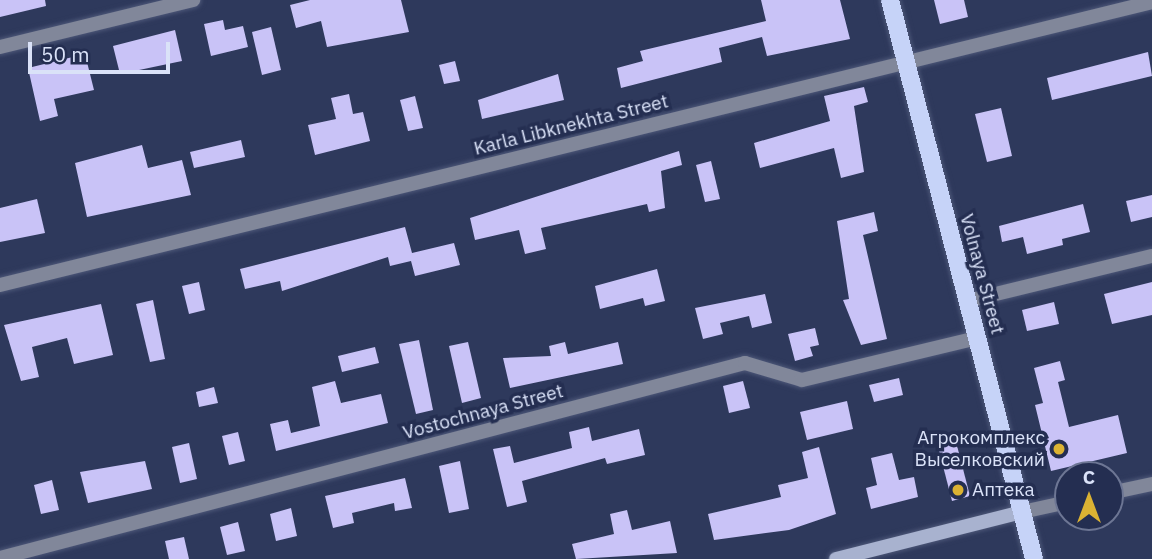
<!DOCTYPE html>
<html>
<head>
<meta charset="utf-8">
<style>
	body { margin:0 }
	#map { position:relative; width:1152px; height:559px; overflow:hidden; background:#2e395c; font-family:"IBM Plex Sans",sans-serif }
	div>[style] { position:absolute }
	[style*='--x'] { left:calc(var(--x)*1px); top:calc(var(--y)*1px); width:calc(var(--w)*1px); rotate:calc(var(--a)*1deg) }
	.building>* { inset:0; background:#c9c3f7 }
	.roads { filter:drop-shadow(0 0 2px #4d5778) drop-shadow(0 0 2px #4d5778) }
	.street>* { height:14px; margin:-7px; padding:0 7px; transform-origin:7px; border-radius:7px; background:#81879a }
	.secondary>* { height:14px; margin:-7px; padding:0 7px; transform-origin:7px; border-radius:7px; background:#a8b2cf }
	.primary>* { height:18px; margin:-9px; padding:0 9px; transform-origin:9px; border-radius:9px; background:#c6d3f8 }
	.dots>* { width:19px; height:19px; translate:-50% -50%; box-sizing:border-box; border:4px solid #242e51; border-radius:50% }
	span { translate:-50% -50%; white-space:nowrap; text-align:center; line-height:1.15; -webkit-text-stroke:7px #242e51; paint-order:stroke }
	.street-label { font-size:19px; color:#dae2f8 }
	.poi-label { font-size:19px; color:#dae2f8 }
	.right { translate:-100% -50%; text-align:right }
	.left { translate:0 -50%; text-align:left }
	.north { position:absolute; left:1054px; top:461px; width:70px; height:70px; box-sizing:border-box; background:#242e51; border:2px solid #6d7694; border-radius:50%; rotate:0deg; font-size:19px; font-weight:700; line-height:28px; text-align:center; color:#dae2f8 }
	.north::after { content:''; display:block; margin:auto; width:24px; height:32px; background:#dbb233; clip-path:polygon(50% 0,100% 100%,50% 72%,0 100%) }
	.scale { position:absolute; left:28px; top:42px; width:142px; height:32px; box-sizing:border-box; border:4px solid #dae2f8; border-top:0; padding-left:9px; font-size:21px; line-height:24px; white-space:nowrap; color:#dae2f8; -webkit-text-stroke:5px #242e51; paint-order:stroke }
</style>
</head>
<body>
<div id="map">
	<div class="building">
		<i style="clip-path:polygon(0 0,45px 0,46px 6px,0 17px)"></i>
		<i style="clip-path:polygon(310px 0,401px 0,409px 32px,327px 47px,321px 21px,296px 28px,290px 5px)"></i>
		<i style="clip-path:polygon(761px 0,840px 0,850px 39px,767px 56px,762px 37px,719px 48px,722px 62px,621px 88px,617px 68px,643px 61px,640px 51px,766px 21px)"></i>
		<i style="clip-path:polygon(934px 0,964px 0,968px 17px,940px 24px)"></i>
		<i style="clip-path:polygon(223px 20px,225px 30px,243px 26px,248px 47px,211px 56px,204px 24px)"></i>
		<i style="clip-path:polygon(271px 27px,281px 70px,262px 75px,252px 32px)"></i>
		<i style="clip-path:polygon(175px 30px,182px 61px,120px 74px,113px 46px)"></i>
		<i style="clip-path:polygon(1148px 52px,1152px 76px,1052px 100px,1047px 78px)"></i>
		<i style="clip-path:polygon(85px 54px,94px 90px,54px 99px,58px 116px,40px 121px,28px 68px)"></i>
		<i style="clip-path:polygon(455px 61px,460px 81px,444px 84px,439px 65px)"></i>
		<i style="clip-path:polygon(558px 74px,564px 100px,482px 119px,478px 100px)"></i>
		<i style="clip-path:polygon(864px 87px,868px 102px,854px 106px,864px 172px,841px 178px,834px 148px,760px 168px,754px 143px,830px 121px,824px 96px)"></i>
		<i style="clip-path:polygon(349px 94px,353px 114px,363px 112px,370px 141px,315px 155px,308px 125px,336px 119px,331px 98px)"></i>
		<i style="clip-path:polygon(415px 96px,423px 128px,408px 131px,400px 100px)"></i>
		<i style="clip-path:polygon(1001px 108px,1012px 156px,987px 162px,975px 114px)"></i>
		<i style="clip-path:polygon(241px 140px,245px 157px,194px 168px,190px 152px)"></i>
		<i style="clip-path:polygon(142px 145px,148px 168px,182px 160px,191px 195px,87px 217px,75px 163px)"></i>
		<i style="clip-path:polygon(679px 151px,682px 165px,661px 171px,665px 208px,649px 212px,647px 204px,541px 228px,546px 249px,525px 254px,519px 230px,475px 240px,470px 218px)"></i>
		<i style="clip-path:polygon(711px 161px,720px 199px,705px 202px,696px 165px)"></i>
		<i style="clip-path:polygon(1152px 195px,1152px 217px,1131px 222px,1126px 201px)"></i>
		<i style="clip-path:polygon(37px 199px,45px 233px,0 242px,0 208px)"></i>
		<i style="clip-path:polygon(1083px 204px,1090px 232px,1062px 239px,1063px 245px,1027px 254px,1023px 237px,1002px 242px,999px 226px)"></i>
		<i style="clip-path:polygon(874px 212px,878px 231px,863px 235px,887px 339px,861px 345px,843px 300px,849px 299px,837px 221px)"></i>
		<i style="clip-path:polygon(405px 227px,412px 253px,454px 243px,460px 265px,415px 276px,411px 261px,390px 266px,388px 257px,282px 291px,280px 281px,245px 289px,240px 269px)"></i>
		<i style="clip-path:polygon(657px 269px,665px 301px,645px 306px,643px 298px,600px 309px,595px 286px)"></i>
		<i style="clip-path:polygon(199px 282px,205px 310px,189px 314px,182px 286px)"></i>
		<i style="clip-path:polygon(1152px 282px,1152px 315px,1112px 324px,1104px 294px)"></i>
		<i style="clip-path:polygon(765px 294px,772px 323px,752px 328px,749px 316px,720px 323px,723px 334px,703px 339px,695px 308px)"></i>
		<i style="clip-path:polygon(153px 300px,165px 359px,150px 362px,136px 304px)"></i>
		<i style="clip-path:polygon(1054px 302px,1059px 324px,1027px 331px,1022px 310px)"></i>
		<i style="clip-path:polygon(101px 304px,113px 355px,74px 364px,67px 338px,32px 347px,39px 377px,21px 381px,4px 325px)"></i>
		<i style="clip-path:polygon(815px 328px,819px 345px,810px 347px,813px 356px,795px 361px,788px 334px)"></i>
		<i style="clip-path:polygon(419px 340px,433px 410px,416px 414px,399px 344px)"></i>
		<i style="clip-path:polygon(468px 342px,481px 398px,462px 403px,449px 346px)"></i>
		<i style="clip-path:polygon(565px 342px,568px 354px,618px 342px,623px 364px,510px 388px,503px 358px,551px 356px,549px 346px)"></i>
		<i style="clip-path:polygon(375px 347px,379px 363px,342px 372px,338px 356px)"></i>
		<i style="clip-path:polygon(1060px 361px,1065px 380px,1058px 382px,1069px 427px,1118px 415px,1127px 453px,1051px 471px,1035px 405px,1043px 403px,1034px 368px)"></i>
		<i style="clip-path:polygon(899px 378px,903px 395px,874px 402px,869px 385px)"></i>
		<i style="clip-path:polygon(335px 381px,341px 403px,381px 394px,388px 423px,276px 451px,270px 424px,288px 420px,291px 433px,320px 426px,312px 387px)"></i>
		<i style="clip-path:polygon(743px 381px,750px 408px,729px 413px,723px 386px)"></i>
		<i style="clip-path:polygon(214px 387px,218px 403px,199px 407px,196px 392px)"></i>
		<i style="clip-path:polygon(847px 401px,853px 429px,807px 440px,800px 412px)"></i>
		<i style="clip-path:polygon(589px 427px,592px 441px,639px 429px,645px 455px,607px 464px,605px 458px,522px 481px,527px 502px,507px 507px,493px 449px,510px 446px,514px 463px,572px 448px,569px 432px)"></i>
		<i style="clip-path:polygon(238px 432px,245px 461px,229px 465px,222px 436px)"></i>
		<i style="clip-path:polygon(954px 434px,970px 496px,952px 501px,936px 439px)"></i>
		<i style="clip-path:polygon(189px 443px,197px 479px,180px 483px,172px 447px)"></i>
		<i style="clip-path:polygon(819px 447px,836px 514px,789px 530px,714px 540px,708px 514px,781px 497px,778px 485px,808px 478px,802px 452px)"></i>
		<i style="clip-path:polygon(892px 453px,899px 480px,914px 477px,918px 497px,871px 509px,866px 488px,877px 485px,871px 458px)"></i>
		<i style="clip-path:polygon(145px 461px,152px 489px,88px 503px,80px 472px)"></i>
		<i style="clip-path:polygon(460px 461px,469px 509px,449px 513px,439px 466px)"></i>
		<i style="clip-path:polygon(405px 478px,412px 508px,395px 511px,394px 503px,352px 513px,354px 523px,333px 528px,325px 496px)"></i>
		<i style="clip-path:polygon(52px 480px,59px 510px,41px 514px,34px 485px)"></i>
		<i style="clip-path:polygon(291px 508px,297px 536px,276px 541px,270px 514px)"></i>
		<i style="clip-path:polygon(627px 510px,632px 530px,670px 521px,677px 553px,576px 559px,572px 544px,614px 534px,610px 514px)"></i>
		<i style="clip-path:polygon(238px 522px,245px 551px,227px 555px,220px 527px)"></i>
		<i style="clip-path:polygon(184px 537px,189px 559px,169px 559px,165px 541px)"></i>
	</div>
	<div class="roads">
		<div class="street">
			<i style="--x:0;--y:47;--w:199;--a:-13.7"></i>
			<i style="--x:0;--y:285;--w:1186;--a:-13.8"></i>
			<i style="--x:967;--y:301;--w:190;--a:-13.7"></i>
			<i style="--x:1110;--y:493;--w:43;--a:-12.1"></i>
			<i style="--x:1022;--y:512;--w:47;--a:-12.3"></i>
			<i style="--x:0;--y:558;--w:770;--a:-14.67"></i>
			<i style="--x:745;--y:363;--w:59;--a:16.6"></i>
			<i style="--x:802;--y:380;--w:180;--a:-13.5"></i>
		</div>
		<div class="secondary">
			<i style="--x:836;--y:559;--w:192;--a:-14.2"></i>
		</div>
		<div class="primary">
			<i style="--x:890;--y:0;--w:577;--a:75.55"></i>
		</div>
	</div>
	<div class="dots">
		<i style="left:1059px;top:449px;background:#dbb233"></i>
		<i style="left:958px;top:490px;background:#dbb233"></i>
	</div>
	<div class="street-label">
		<span style="left:571px;top:125px;rotate:-14deg">Karla Libknekhta Street</span>
		<span style="left:982px;top:274px;rotate:75deg">Volnaya Street</span>
		<span style="left:483px;top:412px;rotate:-15deg">Vostochnaya Street</span>
	</div>
	<div class="poi-label">
		<span class="right" style="left:1045px;top:449px">Агрокомплекс<br>Выселковский</span>
		<span class="left" style="left:972px;top:490px">Аптека</span>
	</div>
	<div class="north">С</div>
	<div class="scale">50 m</div>
</div>
</body>
</html>
